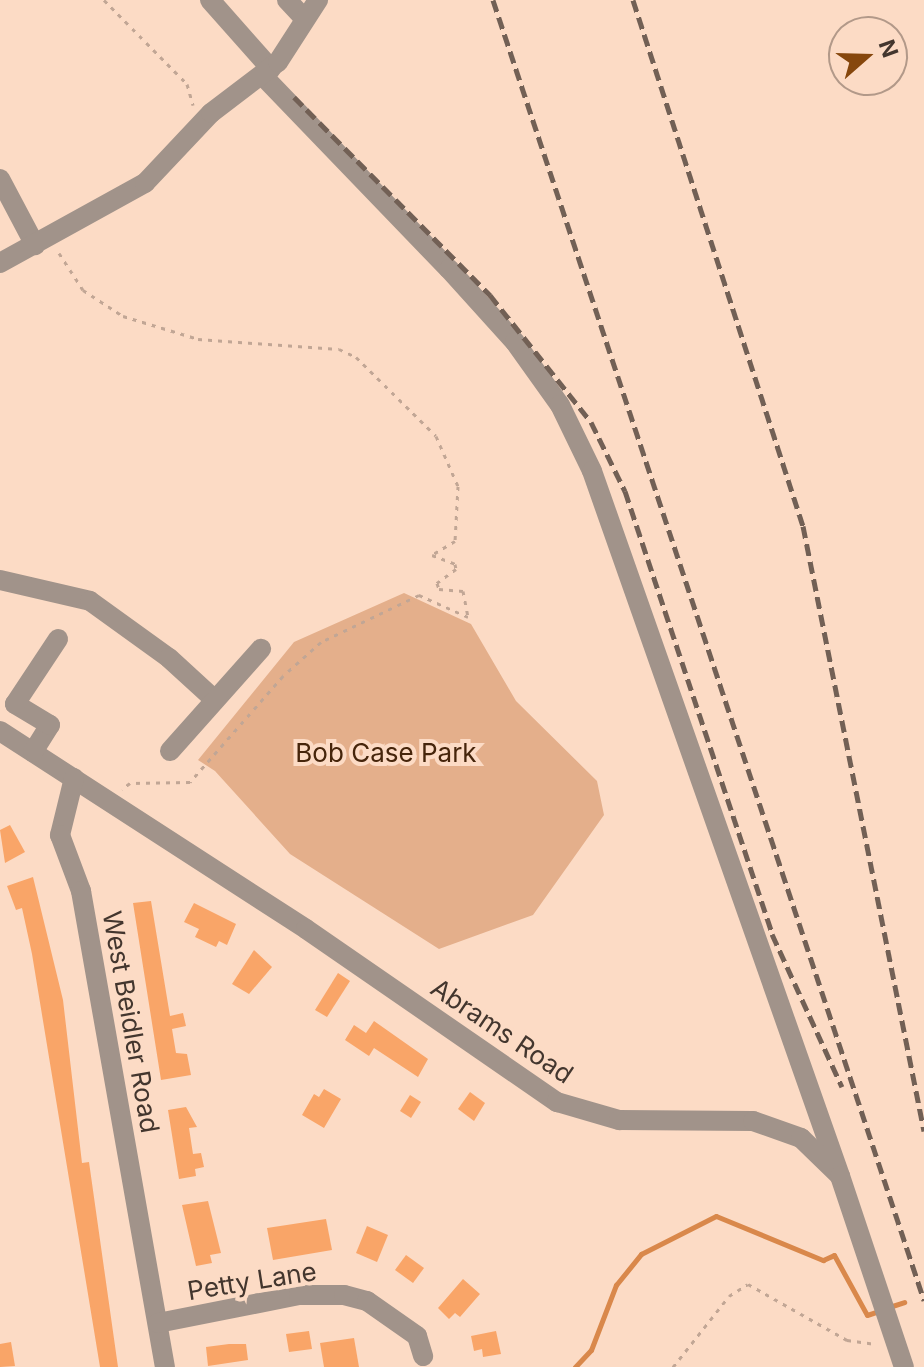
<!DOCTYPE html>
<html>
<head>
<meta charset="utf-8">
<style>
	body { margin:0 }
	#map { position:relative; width:924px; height:1367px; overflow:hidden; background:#fcdbc5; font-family:Inter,sans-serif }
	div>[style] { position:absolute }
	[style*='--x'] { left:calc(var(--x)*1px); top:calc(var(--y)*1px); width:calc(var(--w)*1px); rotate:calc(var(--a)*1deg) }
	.green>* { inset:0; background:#e4af8b }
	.stream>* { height:5px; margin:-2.5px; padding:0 2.5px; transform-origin:2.5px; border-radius:2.5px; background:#d9884b }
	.building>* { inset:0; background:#f9a568 }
	.path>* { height:3px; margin-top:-1.5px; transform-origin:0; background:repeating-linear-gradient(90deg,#c1a695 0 4px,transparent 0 10px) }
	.minor>* { height:20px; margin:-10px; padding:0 10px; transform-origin:10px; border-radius:10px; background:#a1938a }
	.rail>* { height:5px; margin-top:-2.5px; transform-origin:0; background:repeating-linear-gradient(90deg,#726055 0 12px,transparent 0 18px) }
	span { translate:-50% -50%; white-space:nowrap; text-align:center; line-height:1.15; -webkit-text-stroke:8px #fcdbc5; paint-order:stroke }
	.park-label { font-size:26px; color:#46250b }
	.street-label { font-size:26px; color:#43362e }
	.north { position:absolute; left:828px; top:16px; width:80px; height:80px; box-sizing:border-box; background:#fcdbc5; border:2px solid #b29989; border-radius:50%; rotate:70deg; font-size:22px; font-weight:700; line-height:32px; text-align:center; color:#43362e }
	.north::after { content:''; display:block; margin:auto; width:28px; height:36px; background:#86470d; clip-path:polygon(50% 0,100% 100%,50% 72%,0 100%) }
</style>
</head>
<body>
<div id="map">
	<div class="green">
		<i style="clip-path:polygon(404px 593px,471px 624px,516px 701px,597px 781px,604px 815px,533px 915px,439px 949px,290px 854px,215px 771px,198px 760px,294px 642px)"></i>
	</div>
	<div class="stream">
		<i style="--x:889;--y:1307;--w:16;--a:-18"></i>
		<i style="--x:575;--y:1367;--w:23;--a:-47"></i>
		<i style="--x:591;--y:1350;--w:70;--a:-69"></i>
		<i style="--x:616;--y:1285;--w:40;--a:-51"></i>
		<i style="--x:641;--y:1254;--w:84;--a:-26.9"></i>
		<i style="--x:716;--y:1216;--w:116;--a:22.4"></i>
		<i style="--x:823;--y:1260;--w:12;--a:-24"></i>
		<i style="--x:834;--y:1255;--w:68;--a:61.2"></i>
		<i style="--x:867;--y:1315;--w:13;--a:-18"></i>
	</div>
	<div class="building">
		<i style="clip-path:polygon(10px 825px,25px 852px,5px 863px,0 830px)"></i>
		<i style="clip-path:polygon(33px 877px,63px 1000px,82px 1163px,89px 1162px,118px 1367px,100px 1367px,32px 954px,22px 908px,16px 910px,7px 886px)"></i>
		<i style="clip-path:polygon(151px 901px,170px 1016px,183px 1013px,186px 1026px,172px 1029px,176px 1053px,187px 1054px,191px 1075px,161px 1080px,133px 903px)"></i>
		<i style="clip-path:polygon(194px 903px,236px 924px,227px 945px,219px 941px,216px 947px,195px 937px,199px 929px,184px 922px)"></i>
		<i style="clip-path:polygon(254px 950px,272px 967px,249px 994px,232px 984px)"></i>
		<i style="clip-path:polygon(338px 973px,350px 981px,327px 1017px,315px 1010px)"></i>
		<i style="clip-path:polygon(374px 1021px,428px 1059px,418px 1077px,374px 1048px,369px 1056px,345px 1040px,354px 1025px,366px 1033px)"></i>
		<i style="clip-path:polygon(324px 1089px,341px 1099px,324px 1128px,302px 1115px,314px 1094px,319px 1097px)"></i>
		<i style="clip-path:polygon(470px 1092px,485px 1103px,474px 1121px,458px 1109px)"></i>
		<i style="clip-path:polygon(410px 1095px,421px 1102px,411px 1118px,400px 1111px)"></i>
		<i style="clip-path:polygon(186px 1107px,197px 1127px,189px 1128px,193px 1154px,201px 1153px,204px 1167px,195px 1169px,196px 1176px,179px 1179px,168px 1110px)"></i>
		<i style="clip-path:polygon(208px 1201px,221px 1253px,210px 1255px,212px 1263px,196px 1266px,182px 1205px)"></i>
		<i style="clip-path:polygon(326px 1219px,332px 1250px,273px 1260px,267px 1228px)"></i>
		<i style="clip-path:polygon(367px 1226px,388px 1235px,377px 1262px,356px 1253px)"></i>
		<i style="clip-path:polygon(406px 1255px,424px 1268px,413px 1283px,395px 1270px)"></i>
		<i style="clip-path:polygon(463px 1279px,480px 1294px,460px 1317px,455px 1313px,449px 1319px,438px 1308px)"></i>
		<i style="clip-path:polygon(309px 1331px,312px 1349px,289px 1352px,286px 1334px)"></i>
		<i style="clip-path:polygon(496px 1331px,501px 1354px,483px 1357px,482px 1349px,474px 1351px,471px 1336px)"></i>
		<i style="clip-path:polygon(354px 1338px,359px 1367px,324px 1367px,320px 1343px)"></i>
		<i style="clip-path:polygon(11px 1342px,15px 1366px,0 1367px,0 1344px)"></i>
		<i style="clip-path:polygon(229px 1344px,246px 1344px,248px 1360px,208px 1366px,206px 1347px)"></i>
	</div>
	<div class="path">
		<i style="--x:104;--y:0;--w:118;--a:45.3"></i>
		<i style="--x:187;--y:84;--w:22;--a:74"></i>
		<i style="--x:59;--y:253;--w:44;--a:57"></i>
		<i style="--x:83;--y:290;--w:48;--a:33"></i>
		<i style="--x:123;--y:316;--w:78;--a:17"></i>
		<i style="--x:198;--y:339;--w:141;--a:4.1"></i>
		<i style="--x:339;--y:349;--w:19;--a:25"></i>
		<i style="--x:356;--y:357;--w:112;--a:44.6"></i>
		<i style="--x:436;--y:436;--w:55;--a:66.3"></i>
		<i style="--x:458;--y:486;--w:55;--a:93.1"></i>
		<i style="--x:455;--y:541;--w:27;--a:149"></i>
		<i style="--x:432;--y:555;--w:25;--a:21"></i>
		<i style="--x:455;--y:564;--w:5;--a:79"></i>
		<i style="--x:456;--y:569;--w:24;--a:144"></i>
		<i style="--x:437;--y:583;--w:6;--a:72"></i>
		<i style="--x:439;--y:589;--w:24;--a:5"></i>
		<i style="--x:463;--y:591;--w:26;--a:79"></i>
		<i style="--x:468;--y:617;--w:54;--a:-155.8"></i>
		<i style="--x:419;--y:595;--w:109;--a:154.4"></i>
		<i style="--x:321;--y:642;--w:51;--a:138.2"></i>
		<i style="--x:283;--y:676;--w:141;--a:131.3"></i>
		<i style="--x:190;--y:782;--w:60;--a:179"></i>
		<i style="--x:130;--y:783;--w:10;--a:143"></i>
		<i style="--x:673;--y:1367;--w:90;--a:-51.7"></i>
		<i style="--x:729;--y:1296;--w:22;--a:-32"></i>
		<i style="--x:748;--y:1284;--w:114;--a:29.5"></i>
		<i style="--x:847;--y:1340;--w:29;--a:8"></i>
	</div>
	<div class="minor">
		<i style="--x:210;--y:0;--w:92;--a:48.5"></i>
		<i style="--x:287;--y:0;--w:25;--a:47"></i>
		<i style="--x:263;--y:76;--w:268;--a:46.1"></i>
		<i style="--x:449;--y:269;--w:98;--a:47.9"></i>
		<i style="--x:515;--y:342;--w:77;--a:54.5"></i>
		<i style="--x:560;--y:405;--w:73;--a:64.1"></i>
		<i style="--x:592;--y:471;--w:747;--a:70.62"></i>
		<i style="--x:0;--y:179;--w:75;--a:62.1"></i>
		<i style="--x:0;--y:263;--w:166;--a:-28.9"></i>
		<i style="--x:145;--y:183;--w:96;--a:-46.7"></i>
		<i style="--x:211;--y:113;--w:84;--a:-37.3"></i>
		<i style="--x:278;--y:62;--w:74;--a:-57.2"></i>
		<i style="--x:0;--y:580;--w:92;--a:13.1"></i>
		<i style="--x:90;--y:601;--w:97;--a:35.8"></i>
		<i style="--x:169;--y:658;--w:62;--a:42.4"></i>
		<i style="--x:0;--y:731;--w:364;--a:32.9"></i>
		<i style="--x:306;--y:929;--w:305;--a:34.6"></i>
		<i style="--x:557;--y:1102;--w:65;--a:16.2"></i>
		<i style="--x:619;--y:1120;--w:134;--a:0.4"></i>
		<i style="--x:753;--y:1121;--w:51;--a:19.5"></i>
		<i style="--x:801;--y:1138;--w:54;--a:44.3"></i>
		<i style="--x:840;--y:1176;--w:201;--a:71.5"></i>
		<i style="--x:170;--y:751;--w:137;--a:-48.3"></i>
		<i style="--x:33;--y:752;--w:32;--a:-58"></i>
		<i style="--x:50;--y:725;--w:41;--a:-149"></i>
		<i style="--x:15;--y:704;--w:78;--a:-56.5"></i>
		<i style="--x:74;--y:778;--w:59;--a:103.8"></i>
		<i style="--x:60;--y:835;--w:60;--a:69.4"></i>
		<i style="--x:81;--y:891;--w:483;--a:80"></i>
		<i style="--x:158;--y:1323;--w:144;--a:-11.2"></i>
		<i style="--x:299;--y:1295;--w:45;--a:0"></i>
		<i style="--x:344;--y:1295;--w:24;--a:15"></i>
		<i style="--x:367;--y:1301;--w:61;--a:35"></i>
		<i style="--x:417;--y:1336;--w:21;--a:73"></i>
	</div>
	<div class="rail">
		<i style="--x:493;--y:0;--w:1370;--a:71.66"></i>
		<i style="--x:633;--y:0;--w:553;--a:72.09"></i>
		<i style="--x:803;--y:526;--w:617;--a:78.69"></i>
		<i style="--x:294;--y:97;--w:279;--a:45.3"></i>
		<i style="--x:490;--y:295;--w:162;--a:51.5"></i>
		<i style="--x:591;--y:422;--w:77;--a:63.8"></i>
		<i style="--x:625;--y:491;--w:467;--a:71.6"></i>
		<i style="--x:772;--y:934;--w:168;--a:65.4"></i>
	</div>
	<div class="park-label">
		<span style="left:386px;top:753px">Bob Case Park</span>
	</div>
	<div class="street-label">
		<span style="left:131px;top:1022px;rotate:80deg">West Beidler Road</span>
		<span style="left:502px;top:1031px;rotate:34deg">Abrams Road</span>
		<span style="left:252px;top:1281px;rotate:-9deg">Petty Lane</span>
	</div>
	<div class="north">N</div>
</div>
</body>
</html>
